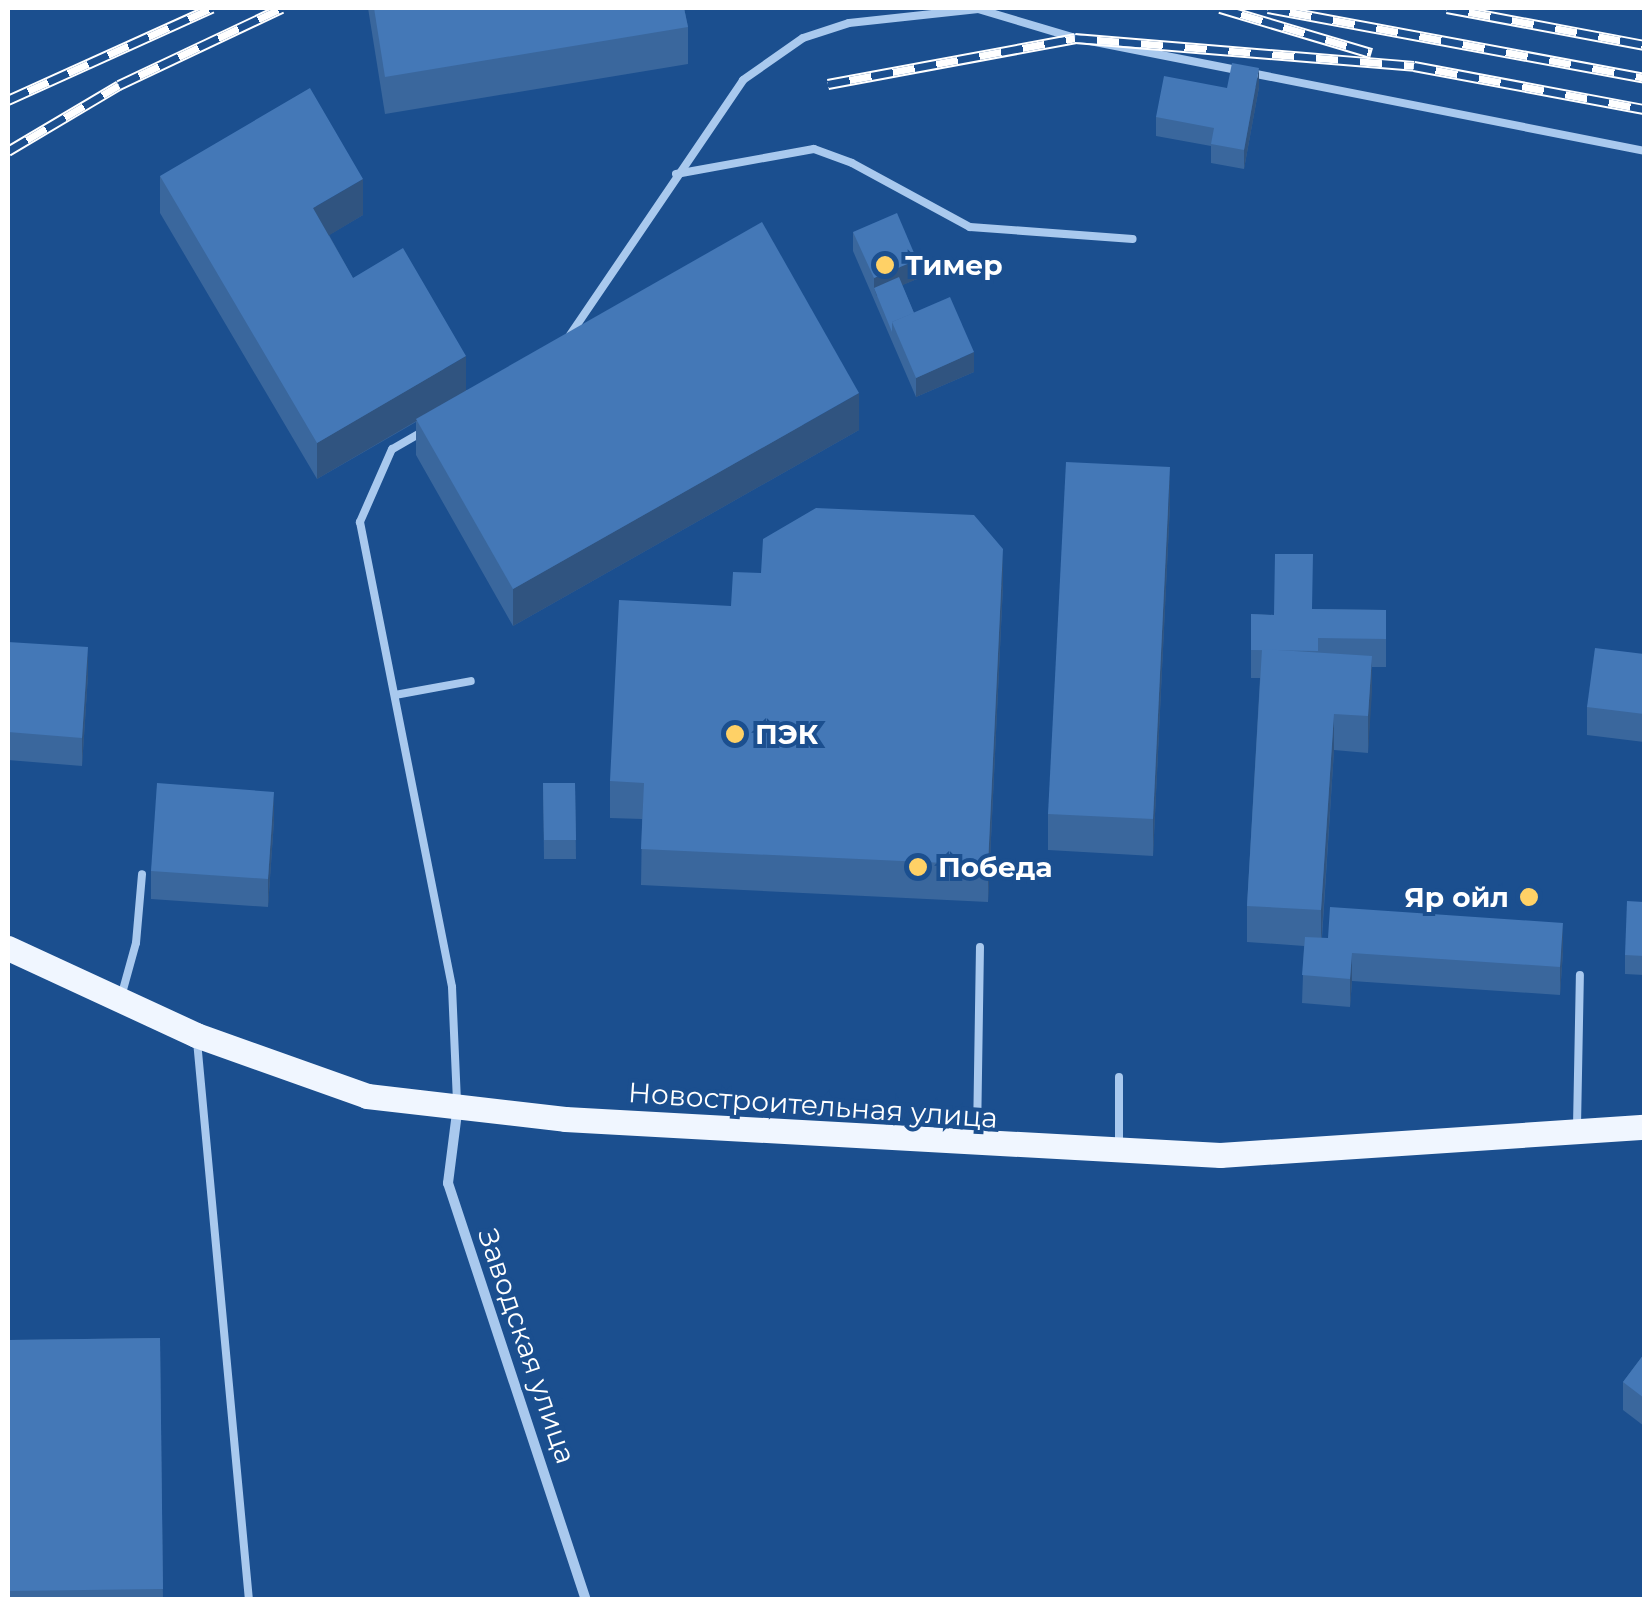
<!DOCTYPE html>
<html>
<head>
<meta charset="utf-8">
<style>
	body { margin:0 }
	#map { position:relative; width:1652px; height:1607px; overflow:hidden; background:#1b4f8f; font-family:Montserrat,sans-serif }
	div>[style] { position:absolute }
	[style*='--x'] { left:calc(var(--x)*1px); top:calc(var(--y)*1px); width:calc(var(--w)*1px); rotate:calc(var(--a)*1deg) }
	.lane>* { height:8px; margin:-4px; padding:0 4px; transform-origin:4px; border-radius:4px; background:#a9c9ee }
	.street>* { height:10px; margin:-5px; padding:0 5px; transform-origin:5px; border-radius:5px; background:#a9c9ee }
	.primary>* { height:25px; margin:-12.5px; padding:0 12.5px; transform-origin:12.5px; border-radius:12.5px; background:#f0f6ff }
	.rail>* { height:11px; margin-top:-5.5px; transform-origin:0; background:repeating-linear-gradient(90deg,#1b4f8f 0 22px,#fff 0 44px); box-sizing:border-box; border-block:2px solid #fff }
	.wall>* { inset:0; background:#3a679d }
	.shaded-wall>* { inset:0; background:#305480 }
	.building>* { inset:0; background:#4478b7 }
	.dots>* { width:28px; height:28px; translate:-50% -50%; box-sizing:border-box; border:5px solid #1b4f8f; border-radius:50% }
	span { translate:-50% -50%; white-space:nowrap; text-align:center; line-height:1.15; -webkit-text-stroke:8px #1b4f8f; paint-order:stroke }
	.poi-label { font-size:28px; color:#fff; font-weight:700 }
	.left { translate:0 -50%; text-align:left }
	.right { translate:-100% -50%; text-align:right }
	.street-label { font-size:28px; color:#fff }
	.frame { position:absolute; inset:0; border:10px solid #fff; pointer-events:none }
</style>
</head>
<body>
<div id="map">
	<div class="lane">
		<i style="--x:1251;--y:73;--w:401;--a:11.2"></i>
		<i style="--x:676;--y:174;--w:140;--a:-10.3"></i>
		<i style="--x:814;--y:149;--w:40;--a:20.2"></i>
		<i style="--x:852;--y:163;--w:134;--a:28.5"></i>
		<i style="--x:970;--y:227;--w:163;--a:4.2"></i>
		<i style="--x:570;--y:335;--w:308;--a:-55.8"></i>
		<i style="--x:743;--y:80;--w:73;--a:-35"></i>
		<i style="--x:803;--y:38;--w:48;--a:-18.1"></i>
		<i style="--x:849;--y:23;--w:130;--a:-6.2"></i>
		<i style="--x:978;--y:9;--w:101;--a:16.6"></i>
		<i style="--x:1075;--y:38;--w:165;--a:11.2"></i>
		<i style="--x:422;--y:432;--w:34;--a:150"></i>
		<i style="--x:392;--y:449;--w:80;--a:113.7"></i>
		<i style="--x:360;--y:522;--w:474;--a:78.8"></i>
		<i style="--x:452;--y:987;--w:113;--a:87.5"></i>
		<i style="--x:395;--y:695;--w:77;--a:-10.4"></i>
		<i style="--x:121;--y:997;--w:56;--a:-74.5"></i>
		<i style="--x:136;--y:943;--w:69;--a:-85"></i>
		<i style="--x:197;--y:1041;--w:561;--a:84.69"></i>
		<i style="--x:1119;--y:1077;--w:70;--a:90"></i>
		<i style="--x:1577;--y:1126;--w:151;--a:-88.9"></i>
		<i style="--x:977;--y:1137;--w:190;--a:-89.1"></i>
	</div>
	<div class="street">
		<i style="--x:458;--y:1105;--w:79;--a:97.3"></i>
		<i style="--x:448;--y:1183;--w:439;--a:71.7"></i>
	</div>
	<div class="primary">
		<i style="--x:8;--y:948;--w:207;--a:24.8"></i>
		<i style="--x:196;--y:1035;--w:182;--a:19.6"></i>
		<i style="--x:367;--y:1096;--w:199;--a:6.6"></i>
		<i style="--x:565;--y:1119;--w:656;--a:3.15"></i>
		<i style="--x:1220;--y:1155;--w:425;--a:-3.8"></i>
	</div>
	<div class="rail">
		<i style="--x:1220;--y:8;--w:158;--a:16.6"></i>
		<i style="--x:1268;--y:8;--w:382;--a:10.5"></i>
		<i style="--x:1447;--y:8;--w:200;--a:10.6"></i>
		<i style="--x:828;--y:84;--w:251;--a:-10.5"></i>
		<i style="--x:1075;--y:38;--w:340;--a:4.7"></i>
		<i style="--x:1414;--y:66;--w:234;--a:10.6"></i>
		<i style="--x:8;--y:100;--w:224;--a:-24.3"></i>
		<i style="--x:8;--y:151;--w:129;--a:-30.7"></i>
		<i style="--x:119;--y:85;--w:180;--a:-25.3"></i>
	</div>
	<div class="wall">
		<i style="clip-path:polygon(368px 8px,684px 8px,688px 27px,688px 64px,385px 114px)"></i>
		<i style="clip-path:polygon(1259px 87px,1244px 169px,1211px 163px,1211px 146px,1156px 136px,1156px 117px,1227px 88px)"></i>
		<i style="clip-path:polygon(160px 176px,363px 215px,329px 235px,353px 278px,466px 390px,859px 430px,513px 626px,416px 455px,416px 422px,317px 479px,160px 213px)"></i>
		<i style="clip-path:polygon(853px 232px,917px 279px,902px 285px,914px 313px,974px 372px,916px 397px,853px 251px)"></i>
		<i style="clip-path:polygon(1170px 504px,1153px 856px,1048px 850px,1048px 814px)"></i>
		<i style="clip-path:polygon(761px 573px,1003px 585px,988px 902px,641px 885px,642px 819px,610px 818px,610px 781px,731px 606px)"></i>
		<i style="clip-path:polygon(1313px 609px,1386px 610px,1386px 667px,1372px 667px,1368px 753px,1334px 750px,1322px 938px,1563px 951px,1560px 995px,1352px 981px,1350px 1007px,1302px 1003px,1304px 946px,1247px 942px,1247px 906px,1260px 678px,1251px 678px,1251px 614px,1274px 615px)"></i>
		<i style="clip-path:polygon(8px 642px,88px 675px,82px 766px,8px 760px)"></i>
		<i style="clip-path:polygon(1644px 654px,1644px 742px,1587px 735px,1587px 707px)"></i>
		<i style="clip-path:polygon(543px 783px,575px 783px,576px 859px,544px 859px)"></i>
		<i style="clip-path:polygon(274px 820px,268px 907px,151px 899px,151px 871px)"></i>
		<i style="clip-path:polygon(1644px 902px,1644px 975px,1625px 974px,1625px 955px)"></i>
		<i style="clip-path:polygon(160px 1338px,163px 1600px,8px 1600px,8px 1340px)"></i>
		<i style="clip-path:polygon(1644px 1354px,1644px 1426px,1623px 1410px,1623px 1382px)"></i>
	</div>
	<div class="shaded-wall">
		<i style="clip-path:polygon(1259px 68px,1259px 87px,1244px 169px,1244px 150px)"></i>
		<i style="clip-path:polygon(363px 179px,363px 215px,313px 245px,313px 208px)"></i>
		<i style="clip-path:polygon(917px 260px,917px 279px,877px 296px,874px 288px,874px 278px)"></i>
		<i style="clip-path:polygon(974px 352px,974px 372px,916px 397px,916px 378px)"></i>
		<i style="clip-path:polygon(466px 356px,466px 392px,317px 479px,317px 443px)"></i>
		<i style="clip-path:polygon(859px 393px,859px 430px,513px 626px,513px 589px)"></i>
		<i style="clip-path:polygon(1170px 467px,1170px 504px,1153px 856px,1153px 819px)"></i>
		<i style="clip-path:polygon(1003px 549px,1003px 585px,988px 902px,988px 865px)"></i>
		<i style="clip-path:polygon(88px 647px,88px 675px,82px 766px,82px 738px)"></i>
		<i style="clip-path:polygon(1372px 656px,1372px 693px,1368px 753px,1368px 716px)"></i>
		<i style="clip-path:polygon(1334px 714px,1334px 750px,1321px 947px,1321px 910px)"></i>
		<i style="clip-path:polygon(274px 792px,274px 820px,268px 907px,268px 879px)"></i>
		<i style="clip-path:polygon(1563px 923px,1563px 951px,1560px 995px,1560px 967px)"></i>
		<i style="clip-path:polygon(1352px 953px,1352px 981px,1350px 1007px,1350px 979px)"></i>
	</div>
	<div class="building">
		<i style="clip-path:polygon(374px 8px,684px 8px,688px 27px,385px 77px)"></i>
		<i style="clip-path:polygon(1232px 63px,1259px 68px,1244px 150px,1211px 144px,1214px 128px,1156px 117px,1164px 76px,1227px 88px)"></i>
		<i style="clip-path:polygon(310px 88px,363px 179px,313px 208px,353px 278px,403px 248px,466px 356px,317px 443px,160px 176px)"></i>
		<i style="clip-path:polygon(897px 213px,917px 260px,874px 278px,853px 232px)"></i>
		<i style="clip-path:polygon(762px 222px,859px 393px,513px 589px,416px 419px)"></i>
		<i style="clip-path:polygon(899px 277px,914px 313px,892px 322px,892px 332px,874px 288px)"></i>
		<i style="clip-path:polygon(950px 297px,974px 352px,916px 378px,892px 322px)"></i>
		<i style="clip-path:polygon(1066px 462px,1170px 467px,1153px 819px,1048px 814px)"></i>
		<i style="clip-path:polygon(816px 508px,974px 515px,1003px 549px,988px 865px,641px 849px,644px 783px,610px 781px,619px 600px,731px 606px,733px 572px,761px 573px,763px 539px)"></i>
		<i style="clip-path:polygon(1275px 554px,1313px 554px,1312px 609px,1386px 610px,1386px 639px,1318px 638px,1318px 651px,1251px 650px,1251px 614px,1274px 615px)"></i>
		<i style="clip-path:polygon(8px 642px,88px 647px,82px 738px,8px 732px)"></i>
		<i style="clip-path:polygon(1595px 648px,1644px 654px,1644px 714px,1587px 707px)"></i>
		<i style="clip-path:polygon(1262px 649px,1372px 656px,1368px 716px,1334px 714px,1321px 910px,1247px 906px)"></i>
		<i style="clip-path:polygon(157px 783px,274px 792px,268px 879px,151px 871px)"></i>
		<i style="clip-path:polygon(543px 783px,575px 783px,576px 840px,544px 840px)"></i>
		<i style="clip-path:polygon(1627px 901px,1644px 902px,1644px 956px,1625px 955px)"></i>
		<i style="clip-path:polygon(1330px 907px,1563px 923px,1560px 967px,1352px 953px,1350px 979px,1302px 975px,1305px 937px,1328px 938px)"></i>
		<i style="clip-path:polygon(160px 1338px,163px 1589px,8px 1591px,8px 1340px)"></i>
		<i style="clip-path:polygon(1644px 1354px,1644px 1398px,1623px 1382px)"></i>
	</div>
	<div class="dots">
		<i style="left:885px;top:265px;background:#ffd166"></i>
		<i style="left:735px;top:734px;background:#ffd166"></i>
		<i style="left:918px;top:867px;background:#ffd166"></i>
		<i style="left:1529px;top:897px;background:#ffd166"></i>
	</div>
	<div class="poi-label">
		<span class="left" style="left:905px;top:265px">Тимер</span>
		<span class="left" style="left:755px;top:734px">ПЭК</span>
		<span class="left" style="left:938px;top:867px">Победа</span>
		<span class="right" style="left:1509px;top:897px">Яр ойл</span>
	</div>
	<div class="street-label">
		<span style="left:813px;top:1105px;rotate:4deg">Новостроительная улица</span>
		<span style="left:527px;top:1346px;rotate:71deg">Заводская улица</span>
	</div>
	<div class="frame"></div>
</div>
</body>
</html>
